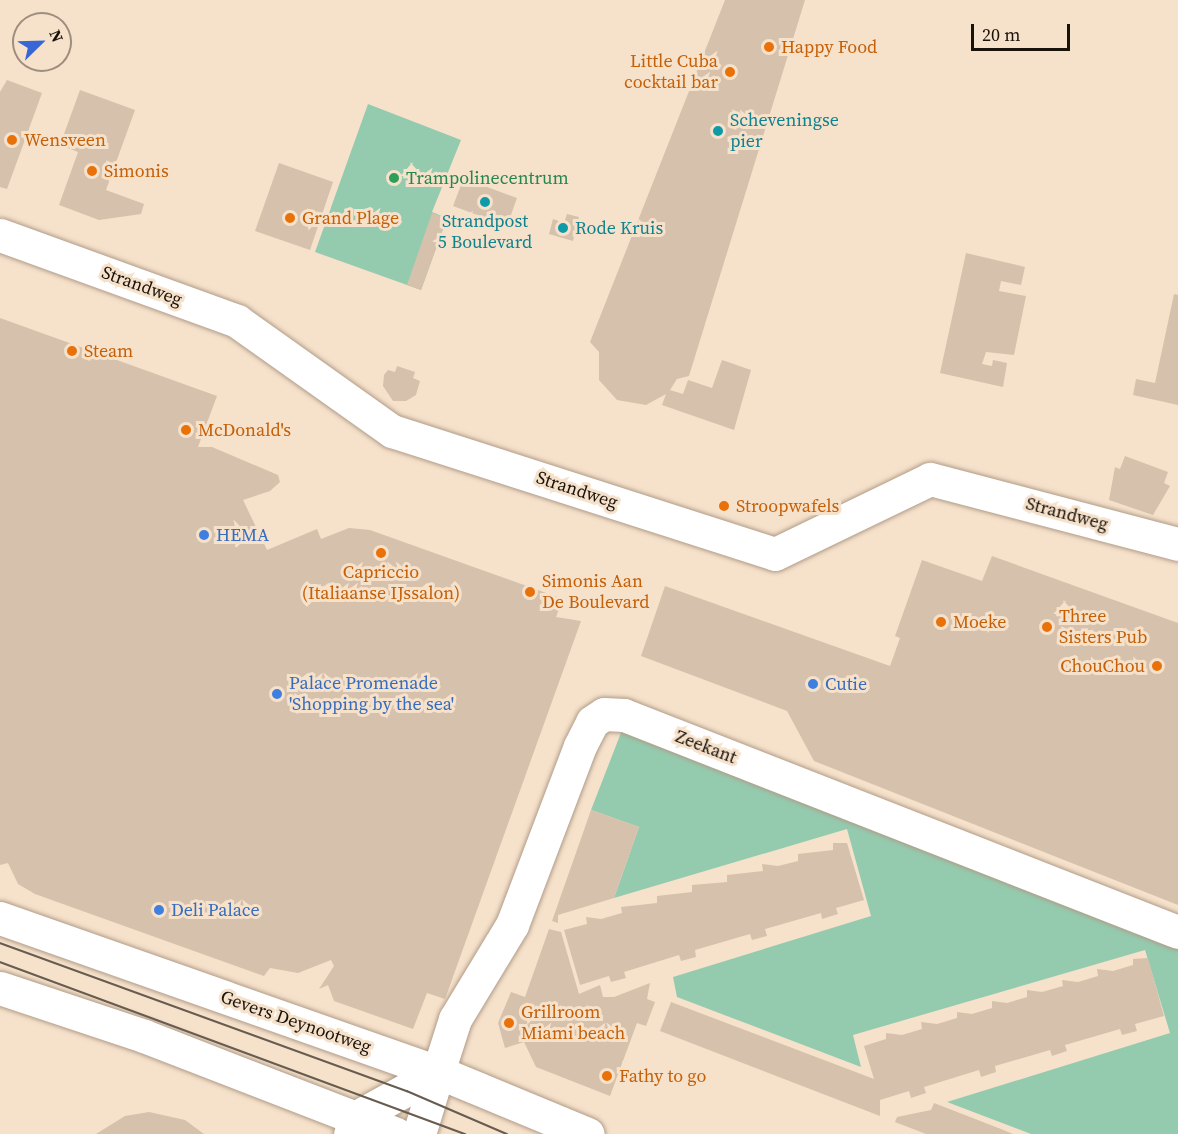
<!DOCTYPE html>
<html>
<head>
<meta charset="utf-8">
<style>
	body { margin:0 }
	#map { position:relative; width:1178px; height:1134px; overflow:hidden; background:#f6e1cb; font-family:"Source Serif 4",serif }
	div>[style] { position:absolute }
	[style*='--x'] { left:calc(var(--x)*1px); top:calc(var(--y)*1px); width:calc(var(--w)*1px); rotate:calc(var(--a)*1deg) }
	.green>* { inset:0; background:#94cbaf }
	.building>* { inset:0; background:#d6c1ac }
	.roads { filter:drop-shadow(0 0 2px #b09c88) drop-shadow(0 0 2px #b09c88) }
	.minor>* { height:33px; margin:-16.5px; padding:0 16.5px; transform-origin:16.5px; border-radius:16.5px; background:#fff }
	.major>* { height:33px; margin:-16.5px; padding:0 16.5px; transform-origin:16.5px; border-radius:16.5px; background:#fff }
	.tram>* { height:1.5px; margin:-0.75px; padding:0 0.75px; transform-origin:0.75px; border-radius:0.75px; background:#685c4f }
	.dots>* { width:16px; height:16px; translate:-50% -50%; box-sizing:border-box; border:3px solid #f6e1cb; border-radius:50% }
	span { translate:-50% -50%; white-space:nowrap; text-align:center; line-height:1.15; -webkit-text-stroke:6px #f6e1cb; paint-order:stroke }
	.food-label { font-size:18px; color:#c56008 }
	.left { translate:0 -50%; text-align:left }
	.right { translate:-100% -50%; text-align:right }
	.culture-label { font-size:18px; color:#0d838f }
	.leisure-label { font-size:18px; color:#27864d }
	.street-label { font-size:18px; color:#19120a }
	.shop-label { font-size:18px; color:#366cbe }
	.north { position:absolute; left:12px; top:12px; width:60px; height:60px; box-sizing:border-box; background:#f6e1cb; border:2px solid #9e8e7e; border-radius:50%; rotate:67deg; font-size:16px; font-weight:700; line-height:24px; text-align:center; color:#19120a }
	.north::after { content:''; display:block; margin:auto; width:21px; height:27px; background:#3966d6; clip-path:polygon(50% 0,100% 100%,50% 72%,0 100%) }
	.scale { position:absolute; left:971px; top:24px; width:99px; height:27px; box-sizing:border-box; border:3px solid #19120a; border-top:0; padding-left:8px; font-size:18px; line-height:21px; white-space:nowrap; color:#19120a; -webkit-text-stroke:4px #f6e1cb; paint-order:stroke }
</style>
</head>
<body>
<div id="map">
	<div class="green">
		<i style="clip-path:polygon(368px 104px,461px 140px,432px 212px,447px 218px,421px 290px,315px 252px)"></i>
		<i style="clip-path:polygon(624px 725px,1178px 942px,1178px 1134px,1031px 1134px,947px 1102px,1170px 1033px,1145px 950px,853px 1035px,861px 1067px,677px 997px,673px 977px,871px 916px,847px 829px,614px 898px,639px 827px,591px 810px)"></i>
	</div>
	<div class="building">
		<i style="clip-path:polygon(725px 0,805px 0,689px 376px,677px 379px,670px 390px,683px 394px,688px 380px,712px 388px,722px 360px,751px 370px,734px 430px,662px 405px,666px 394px,646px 405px,617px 400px,599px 380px,599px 352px,590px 342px)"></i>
		<i style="clip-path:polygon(7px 80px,42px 93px,7px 189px,0 187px,0 92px)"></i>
		<i style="clip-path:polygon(80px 90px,135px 110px,106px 190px,144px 204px,141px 214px,99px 220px,59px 205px,78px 152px,60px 145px)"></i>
		<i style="clip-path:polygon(279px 163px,333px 182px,310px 250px,255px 231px)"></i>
		<i style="clip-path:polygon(466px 172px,481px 178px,479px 184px,517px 198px,507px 226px,453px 206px)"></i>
		<i style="clip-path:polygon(432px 213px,447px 218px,421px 290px,407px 285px)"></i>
		<i style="clip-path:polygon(567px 214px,579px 217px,573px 241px,549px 234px,553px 219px,564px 223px)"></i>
		<i style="clip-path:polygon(966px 253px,1025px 267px,1021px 285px,1001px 281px,999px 291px,1026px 296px,1014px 355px,986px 352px,982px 364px,992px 366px,993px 360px,1007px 363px,1003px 387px,940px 373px)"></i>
		<i style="clip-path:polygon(1174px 294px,1178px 295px,1178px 405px,1133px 395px,1136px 379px,1155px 383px)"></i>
		<i style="clip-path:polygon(0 318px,217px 396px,198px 447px,212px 447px,278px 475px,280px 482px,270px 491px,243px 500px,267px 550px,317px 529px,321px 539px,349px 528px,370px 530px,563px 599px,556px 617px,581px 621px,445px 999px,427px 993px,413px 1029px,334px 1001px,328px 985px,319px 989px,334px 966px,331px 960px,298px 973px,270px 968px,264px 976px,35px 894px,18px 884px,8px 863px,0 865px)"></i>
		<i style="clip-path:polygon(397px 366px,415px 372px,413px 378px,420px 381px,416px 395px,406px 401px,393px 401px,383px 386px,384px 375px,388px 370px,395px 372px)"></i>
		<i style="clip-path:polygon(1125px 456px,1168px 472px,1164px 483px,1170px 486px,1153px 515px,1109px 500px,1115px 467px,1120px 469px)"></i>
		<i style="clip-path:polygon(992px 556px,1178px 623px,1178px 905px,814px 761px,787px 711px,641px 656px,665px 586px,890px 666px,900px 638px,895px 636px,922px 560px,982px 581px)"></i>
		<i style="clip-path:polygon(591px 810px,639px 827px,614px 898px,558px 915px,558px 923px,552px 921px)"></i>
		<i style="clip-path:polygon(833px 843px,847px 843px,864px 900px,836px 908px,838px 914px,822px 919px,821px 913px,765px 929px,767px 936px,752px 940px,750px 934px,695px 950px,696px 957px,681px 961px,679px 955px,624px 972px,626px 978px,611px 982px,609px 976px,580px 985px,564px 930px,587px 924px,586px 917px,601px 919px,622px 913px,621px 907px,657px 903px,657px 896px,692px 892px,692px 885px,727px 882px,727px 875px,763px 871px,762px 864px,778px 866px,798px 861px,798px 854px,833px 850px)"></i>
		<i style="clip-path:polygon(549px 929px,561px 932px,579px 994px,600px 985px,603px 997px,614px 997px,650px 983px,647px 999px,655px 1002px,646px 1026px,637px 1023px,610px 1096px,536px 1067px,524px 1042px,505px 1048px,498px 1023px,511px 992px,525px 997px)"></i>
		<i style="clip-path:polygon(1148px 958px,1164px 1016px,1135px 1024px,1137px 1031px,1122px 1035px,1120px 1029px,1065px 1045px,1067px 1051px,1052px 1056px,1050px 1050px,995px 1066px,996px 1072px,981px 1077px,979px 1070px,924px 1087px,926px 1093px,911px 1098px,909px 1091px,880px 1100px,880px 1116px,660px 1031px,671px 1002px,874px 1079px,864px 1046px,886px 1039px,886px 1033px,902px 1035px,922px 1029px,921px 1022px,937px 1024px,957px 1018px,957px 1012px,972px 1014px,992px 1008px,992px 1001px,1007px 1003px,1027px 997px,1027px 990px,1042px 992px,1063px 986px,1062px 980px,1078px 982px,1098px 976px,1097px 969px,1113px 971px,1133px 965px,1133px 959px)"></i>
		<i style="clip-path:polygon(934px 1103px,1001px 1129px,1013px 1134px,926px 1134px,895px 1122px,897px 1117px,931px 1110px)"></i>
		<i style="clip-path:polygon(149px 1112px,185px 1120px,204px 1134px,96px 1134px,125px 1116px)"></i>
	</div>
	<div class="roads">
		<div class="minor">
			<i style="--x:0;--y:235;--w:252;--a:19.9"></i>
			<i style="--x:237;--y:321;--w:190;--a:35.4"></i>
			<i style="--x:392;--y:431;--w:402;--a:17.8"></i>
			<i style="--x:775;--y:554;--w:172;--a:-25.8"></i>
			<i style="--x:930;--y:479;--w:256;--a:14.7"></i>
			<i style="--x:438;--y:1072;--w:56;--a:-72.2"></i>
			<i style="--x:455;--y:1019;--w:110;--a:-58.8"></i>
			<i style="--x:512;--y:925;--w:191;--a:-69.2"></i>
			<i style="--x:580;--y:746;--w:27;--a:-63"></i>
			<i style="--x:592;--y:722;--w:14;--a:-34"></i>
			<i style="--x:604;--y:714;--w:20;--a:3"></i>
			<i style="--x:624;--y:715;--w:595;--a:21.39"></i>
			<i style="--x:438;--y:1072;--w:162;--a:22.5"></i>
			<i style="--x:355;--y:1118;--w:95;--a:-29"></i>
			<i style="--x:355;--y:1118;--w:44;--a:21.3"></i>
		</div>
		<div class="major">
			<i style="--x:0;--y:918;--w:464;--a:19.4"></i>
			<i style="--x:438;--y:1072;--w:65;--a:107"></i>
			<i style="--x:0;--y:988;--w:152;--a:18.4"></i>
			<i style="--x:144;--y:1036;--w:226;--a:21.2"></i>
			<i style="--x:355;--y:1118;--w:17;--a:107"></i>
		</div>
	</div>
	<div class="tram">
		<i style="--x:0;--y:943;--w:433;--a:20"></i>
		<i style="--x:407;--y:1091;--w:109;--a:23.3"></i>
		<i style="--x:0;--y:962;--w:496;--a:20.3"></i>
	</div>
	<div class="dots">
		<i style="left:769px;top:47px;background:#e8710a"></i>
		<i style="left:730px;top:72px;background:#e8710a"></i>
		<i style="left:718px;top:131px;background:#0f9aa8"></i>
		<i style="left:12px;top:140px;background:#e8710a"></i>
		<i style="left:92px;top:171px;background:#e8710a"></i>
		<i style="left:394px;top:178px;background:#2e9e5b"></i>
		<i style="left:485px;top:202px;background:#0f9aa8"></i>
		<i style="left:290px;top:218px;background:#e8710a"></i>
		<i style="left:563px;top:228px;background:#0f9aa8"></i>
		<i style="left:72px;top:351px;background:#e8710a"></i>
		<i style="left:186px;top:430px;background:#e8710a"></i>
		<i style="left:724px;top:506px;background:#e8710a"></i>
		<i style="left:204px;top:535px;background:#3f7fe0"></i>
		<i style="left:381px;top:553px;background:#e8710a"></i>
		<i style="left:530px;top:592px;background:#e8710a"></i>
		<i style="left:941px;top:622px;background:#e8710a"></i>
		<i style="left:1047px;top:627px;background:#e8710a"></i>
		<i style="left:1157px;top:666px;background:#e8710a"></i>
		<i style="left:813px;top:684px;background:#3f7fe0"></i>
		<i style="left:277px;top:694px;background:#3f7fe0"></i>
		<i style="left:159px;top:910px;background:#3f7fe0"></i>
		<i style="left:509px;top:1023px;background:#e8710a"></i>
		<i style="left:607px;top:1076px;background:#e8710a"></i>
	</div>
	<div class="food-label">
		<span class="left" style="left:781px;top:47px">Happy Food</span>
		<span class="right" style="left:718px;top:72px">Little Cuba<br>cocktail bar</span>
		<span class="left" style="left:24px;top:140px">Wensveen</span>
		<span class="left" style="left:104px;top:171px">Simonis</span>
		<span class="left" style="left:302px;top:218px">Grand Plage</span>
		<span class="left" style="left:84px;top:351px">Steam</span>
		<span class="left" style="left:198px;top:430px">McDonald's</span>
		<span class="left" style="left:736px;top:506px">Stroopwafels</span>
		<span style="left:381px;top:583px">Capriccio<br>(Italiaanse IJssalon)</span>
		<span class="left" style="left:542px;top:592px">Simonis Aan<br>De Boulevard</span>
		<span class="left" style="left:1059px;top:627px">Three<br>Sisters Pub</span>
		<span class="left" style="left:953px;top:622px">Moeke</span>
		<span class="right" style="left:1145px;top:666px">ChouChou</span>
		<span class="left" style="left:521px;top:1023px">Grillroom<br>Miami beach</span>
		<span class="left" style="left:619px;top:1076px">Fathy to go</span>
	</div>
	<div class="culture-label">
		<span class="left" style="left:730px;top:131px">Scheveningse<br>pier</span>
		<span style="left:485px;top:232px">Strandpost<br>5 Boulevard</span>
		<span class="left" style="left:575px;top:228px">Rode Kruis</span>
	</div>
	<div class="leisure-label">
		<span class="left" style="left:406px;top:178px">Trampolinecentrum</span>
	</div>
	<div class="street-label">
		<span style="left:142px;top:286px;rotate:20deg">Strandweg</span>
		<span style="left:577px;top:490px;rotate:18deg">Strandweg</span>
		<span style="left:1067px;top:514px;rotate:15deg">Strandweg</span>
		<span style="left:706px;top:747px;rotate:21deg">Zeekant</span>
		<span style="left:296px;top:1022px;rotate:19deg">Gevers Deynootweg</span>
	</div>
	<div class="shop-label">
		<span class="left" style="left:216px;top:535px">HEMA</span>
		<span class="left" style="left:289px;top:694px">Palace Promenade<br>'Shopping by the sea'</span>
		<span class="left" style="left:825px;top:684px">Cutie</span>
		<span class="left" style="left:171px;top:910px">Deli Palace</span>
	</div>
	<div class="north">N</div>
	<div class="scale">20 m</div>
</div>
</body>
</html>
